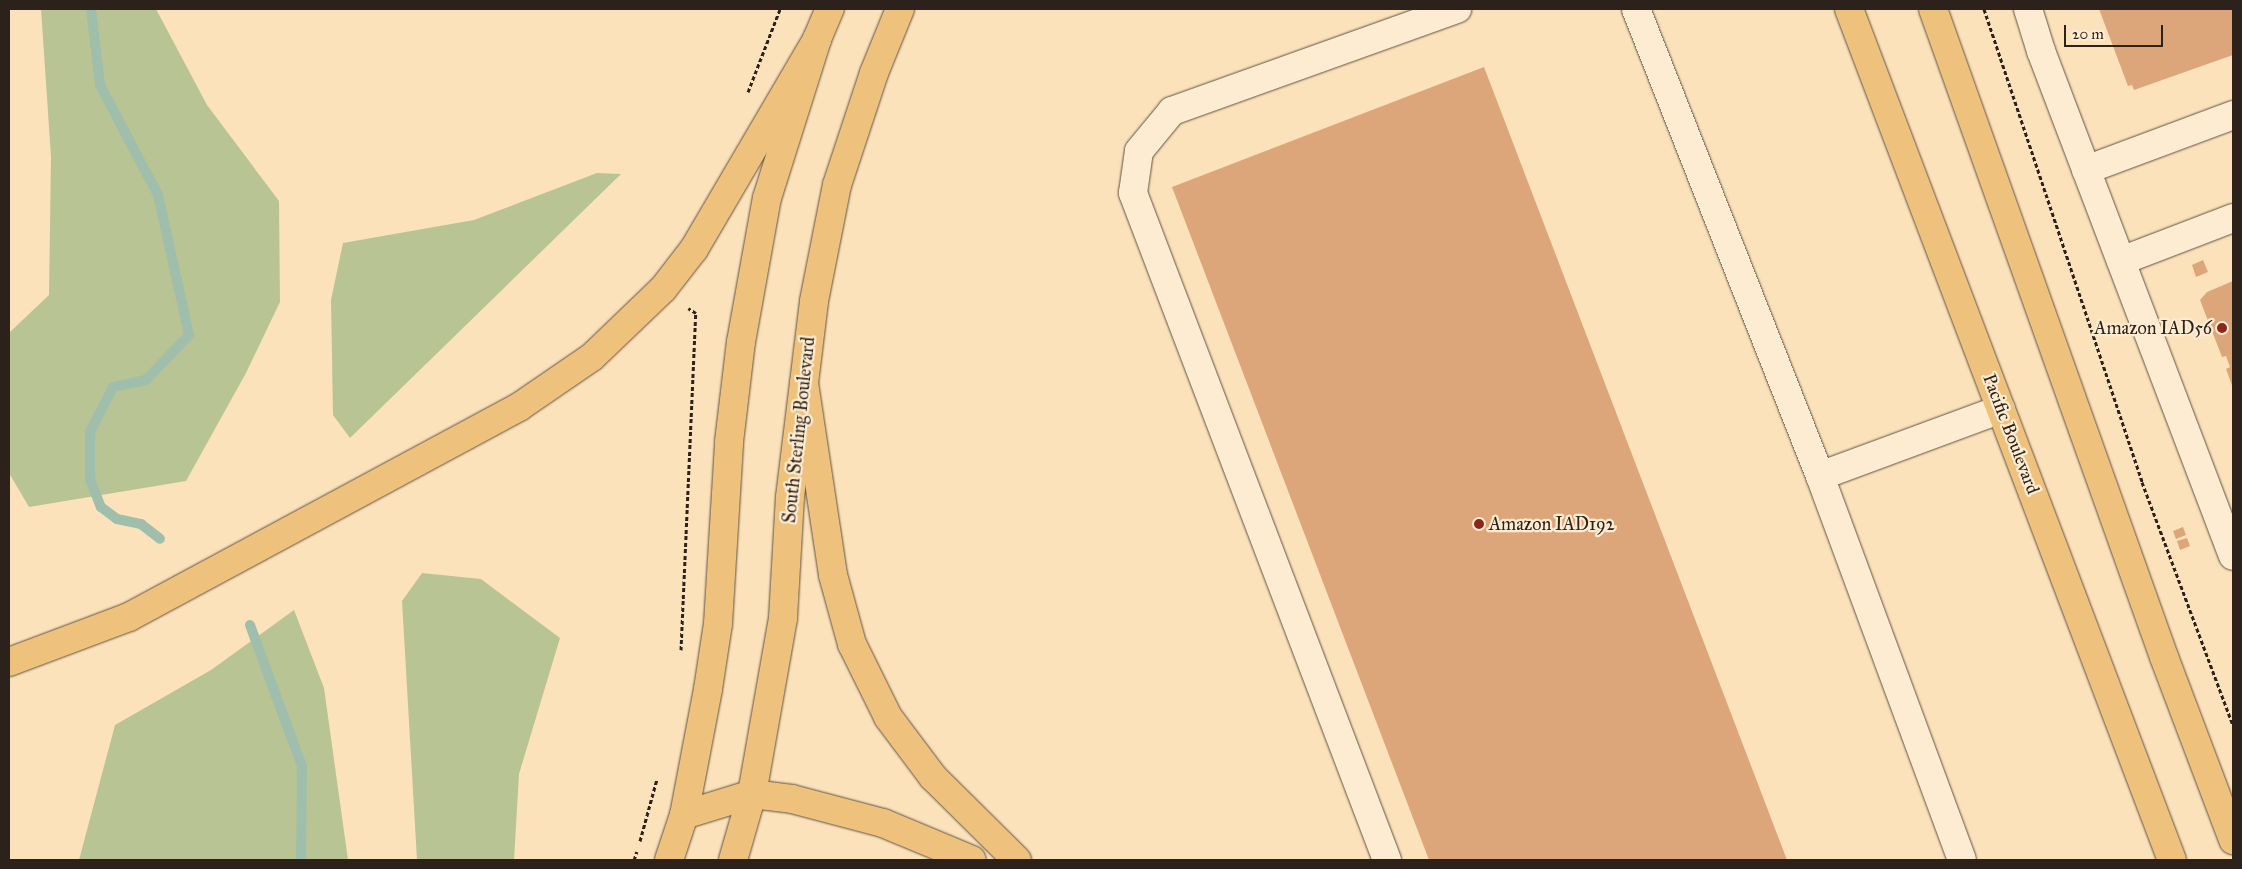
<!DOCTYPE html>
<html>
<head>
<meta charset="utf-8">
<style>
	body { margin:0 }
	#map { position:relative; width:2242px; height:869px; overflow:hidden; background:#fce2ba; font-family:"IM FELL Great Primer",serif }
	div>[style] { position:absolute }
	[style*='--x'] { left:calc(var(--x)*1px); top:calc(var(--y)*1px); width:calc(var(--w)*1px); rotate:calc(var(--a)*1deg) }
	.green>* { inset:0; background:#b9c494 }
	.stream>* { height:10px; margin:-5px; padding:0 5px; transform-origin:5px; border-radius:5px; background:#a0beac }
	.building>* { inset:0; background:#dca67a }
	.path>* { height:3px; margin-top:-1.5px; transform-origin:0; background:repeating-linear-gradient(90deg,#2c221b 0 4px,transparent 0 6.5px) }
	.roads { filter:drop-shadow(0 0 1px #605243) drop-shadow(0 0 1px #605243) }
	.minor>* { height:28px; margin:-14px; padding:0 14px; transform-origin:14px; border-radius:14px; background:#fdecd2 }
	.major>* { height:28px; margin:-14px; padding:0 14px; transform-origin:14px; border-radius:14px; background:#eec17d }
	.highway>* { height:28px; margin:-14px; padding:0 14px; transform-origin:14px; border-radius:14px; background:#eec17d }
	.dots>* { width:14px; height:14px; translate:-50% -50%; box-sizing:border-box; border:2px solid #fdecd2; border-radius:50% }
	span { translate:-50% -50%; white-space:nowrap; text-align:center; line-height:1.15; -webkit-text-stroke:4.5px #fdecd2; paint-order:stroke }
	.poi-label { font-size:18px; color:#2c221b }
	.right { translate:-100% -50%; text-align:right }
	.left { translate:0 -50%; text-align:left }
	.street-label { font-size:18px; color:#2c221b }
	.frame { position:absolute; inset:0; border:10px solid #2c221b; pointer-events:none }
	.scale { position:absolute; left:2064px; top:25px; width:99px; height:22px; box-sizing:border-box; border:2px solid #2c221b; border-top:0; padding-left:6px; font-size:15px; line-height:18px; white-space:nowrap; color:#2c221b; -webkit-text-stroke:4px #fdecd2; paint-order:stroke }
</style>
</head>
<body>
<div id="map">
	<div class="green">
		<i style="clip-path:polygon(41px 9px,156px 9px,207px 105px,279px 201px,280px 302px,246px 373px,186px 481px,29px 507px,9px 473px,9px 333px,49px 295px,51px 157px)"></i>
		<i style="clip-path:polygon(597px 173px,621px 174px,350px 438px,333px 415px,331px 300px,343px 243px,474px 220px)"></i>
		<i style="clip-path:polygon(422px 573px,481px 579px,560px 638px,519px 774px,514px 860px,417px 860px,402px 601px)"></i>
		<i style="clip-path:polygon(294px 610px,324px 688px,348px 860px,79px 860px,115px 725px,211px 670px)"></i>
	</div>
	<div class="stream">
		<i style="--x:91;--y:9;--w:77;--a:83.2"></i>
		<i style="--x:100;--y:85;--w:124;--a:62.2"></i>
		<i style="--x:158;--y:195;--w:143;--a:77.5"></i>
		<i style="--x:189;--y:335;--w:62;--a:133.7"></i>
		<i style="--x:146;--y:380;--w:34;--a:168"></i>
		<i style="--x:113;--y:387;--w:51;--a:117.1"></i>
		<i style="--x:90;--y:432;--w:47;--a:90"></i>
		<i style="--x:90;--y:479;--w:30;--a:69"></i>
		<i style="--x:101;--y:507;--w:20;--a:37"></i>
		<i style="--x:117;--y:519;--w:25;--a:12"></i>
		<i style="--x:141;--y:524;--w:24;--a:38"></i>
		<i style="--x:250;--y:625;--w:150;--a:69.8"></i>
		<i style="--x:302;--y:766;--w:94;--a:90.6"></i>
	</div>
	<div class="building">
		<i style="clip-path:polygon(2099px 9px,2233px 9px,2233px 55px,2134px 90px,2132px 85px,2128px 86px)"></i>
		<i style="clip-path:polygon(1484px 67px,1787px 860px,1429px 860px,1172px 187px)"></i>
		<i style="clip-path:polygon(2203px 260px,2208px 272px,2196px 277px,2192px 265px)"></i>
		<i style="clip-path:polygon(2233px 281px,2233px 388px,2226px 369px,2230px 367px,2226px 356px,2222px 357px,2200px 300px,2207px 292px)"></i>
		<i style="clip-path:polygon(2183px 527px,2186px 535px,2176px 539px,2173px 531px)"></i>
		<i style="clip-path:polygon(2187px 538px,2190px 546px,2180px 550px,2177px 541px)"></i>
	</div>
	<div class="path">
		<i style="--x:1984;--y:9;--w:499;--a:71.5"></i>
		<i style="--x:2142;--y:482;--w:259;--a:69.5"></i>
		<i style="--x:748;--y:92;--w:89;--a:-68.9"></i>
		<i style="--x:681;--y:650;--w:337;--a:-87.5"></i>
		<i style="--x:696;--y:313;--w:9;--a:-148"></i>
		<i style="--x:640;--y:841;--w:64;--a:-74.7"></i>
		<i style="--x:634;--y:860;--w:9;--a:-72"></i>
	</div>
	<div class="roads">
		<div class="minor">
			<i style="--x:1636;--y:9;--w:502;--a:68.5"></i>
			<i style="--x:1820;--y:476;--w:409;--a:69.7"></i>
			<i style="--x:2028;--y:9;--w:44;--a:72.8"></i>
			<i style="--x:2041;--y:51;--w:540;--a:69.18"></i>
			<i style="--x:2086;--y:170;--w:157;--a:-20.5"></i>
			<i style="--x:2121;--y:261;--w:120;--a:-21"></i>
			<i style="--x:1820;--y:476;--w:193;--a:-20.3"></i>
			<i style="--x:1387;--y:860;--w:714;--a:-110.85"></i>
			<i style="--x:1133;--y:193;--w:42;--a:-81.9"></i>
			<i style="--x:1139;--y:151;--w:52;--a:-50.5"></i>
			<i style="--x:1172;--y:111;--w:303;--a:-19.7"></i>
		</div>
		<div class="major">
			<i style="--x:1849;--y:9;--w:910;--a:69.22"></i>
			<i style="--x:1933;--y:9;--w:688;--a:70.38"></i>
			<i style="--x:2164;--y:657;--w:196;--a:69.3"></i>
			<i style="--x:669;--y:860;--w:47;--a:-71.6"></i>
			<i style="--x:684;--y:815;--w:128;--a:-79.2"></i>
			<i style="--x:708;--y:689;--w:66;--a:-81.3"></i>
			<i style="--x:718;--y:624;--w:182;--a:-86.5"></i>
			<i style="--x:729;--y:442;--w:101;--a:-83.2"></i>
			<i style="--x:741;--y:342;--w:146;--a:-79.8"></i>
			<i style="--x:767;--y:198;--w:167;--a:-72.5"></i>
			<i style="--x:817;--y:39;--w:33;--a:-67"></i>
			<i style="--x:733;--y:860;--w:69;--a:-73.9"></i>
			<i style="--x:752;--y:794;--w:179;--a:-80"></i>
			<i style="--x:783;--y:618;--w:121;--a:-86.7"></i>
			<i style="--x:790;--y:497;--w:197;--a:-83"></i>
			<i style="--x:814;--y:301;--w:118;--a:-78.8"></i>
			<i style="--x:837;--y:185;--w:118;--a:-71.7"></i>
			<i style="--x:874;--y:73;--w:69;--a:-67.9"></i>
		</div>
		<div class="highway">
			<i style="--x:804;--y:383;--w:194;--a:81.4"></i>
			<i style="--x:833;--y:575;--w:72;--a:74.6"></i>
			<i style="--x:852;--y:644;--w:81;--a:63.7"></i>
			<i style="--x:888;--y:717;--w:75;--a:53.1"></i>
			<i style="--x:933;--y:777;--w:118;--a:44.7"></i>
			<i style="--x:9;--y:662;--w:128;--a:-20.6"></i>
			<i style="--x:129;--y:617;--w:443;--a:-28.3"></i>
			<i style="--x:519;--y:407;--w:88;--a:-34.4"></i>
			<i style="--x:592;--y:357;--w:98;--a:-43.8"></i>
			<i style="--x:663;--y:289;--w:51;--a:-52.2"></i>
			<i style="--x:694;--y:249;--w:243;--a:-59.6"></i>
			<i style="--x:684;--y:815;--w:71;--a:-17.2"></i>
			<i style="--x:752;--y:794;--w:40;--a:7.1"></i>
			<i style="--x:792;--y:799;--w:94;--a:14.8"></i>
			<i style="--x:883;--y:823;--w:96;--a:22.6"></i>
		</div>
	</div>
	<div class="dots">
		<i style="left:2222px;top:328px;background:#8f2418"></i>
		<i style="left:1479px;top:524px;background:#8f2418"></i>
	</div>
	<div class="poi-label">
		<span class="right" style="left:2212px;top:328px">Amazon IAD56</span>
		<span class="left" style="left:1489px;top:524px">Amazon IAD192</span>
	</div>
	<div class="street-label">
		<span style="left:799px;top:430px;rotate:-84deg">South Sterling Boulevard</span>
		<span style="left:2011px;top:434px;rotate:69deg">Pacific Boulevard</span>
	</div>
	<div class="frame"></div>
	<div class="scale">20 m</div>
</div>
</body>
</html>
